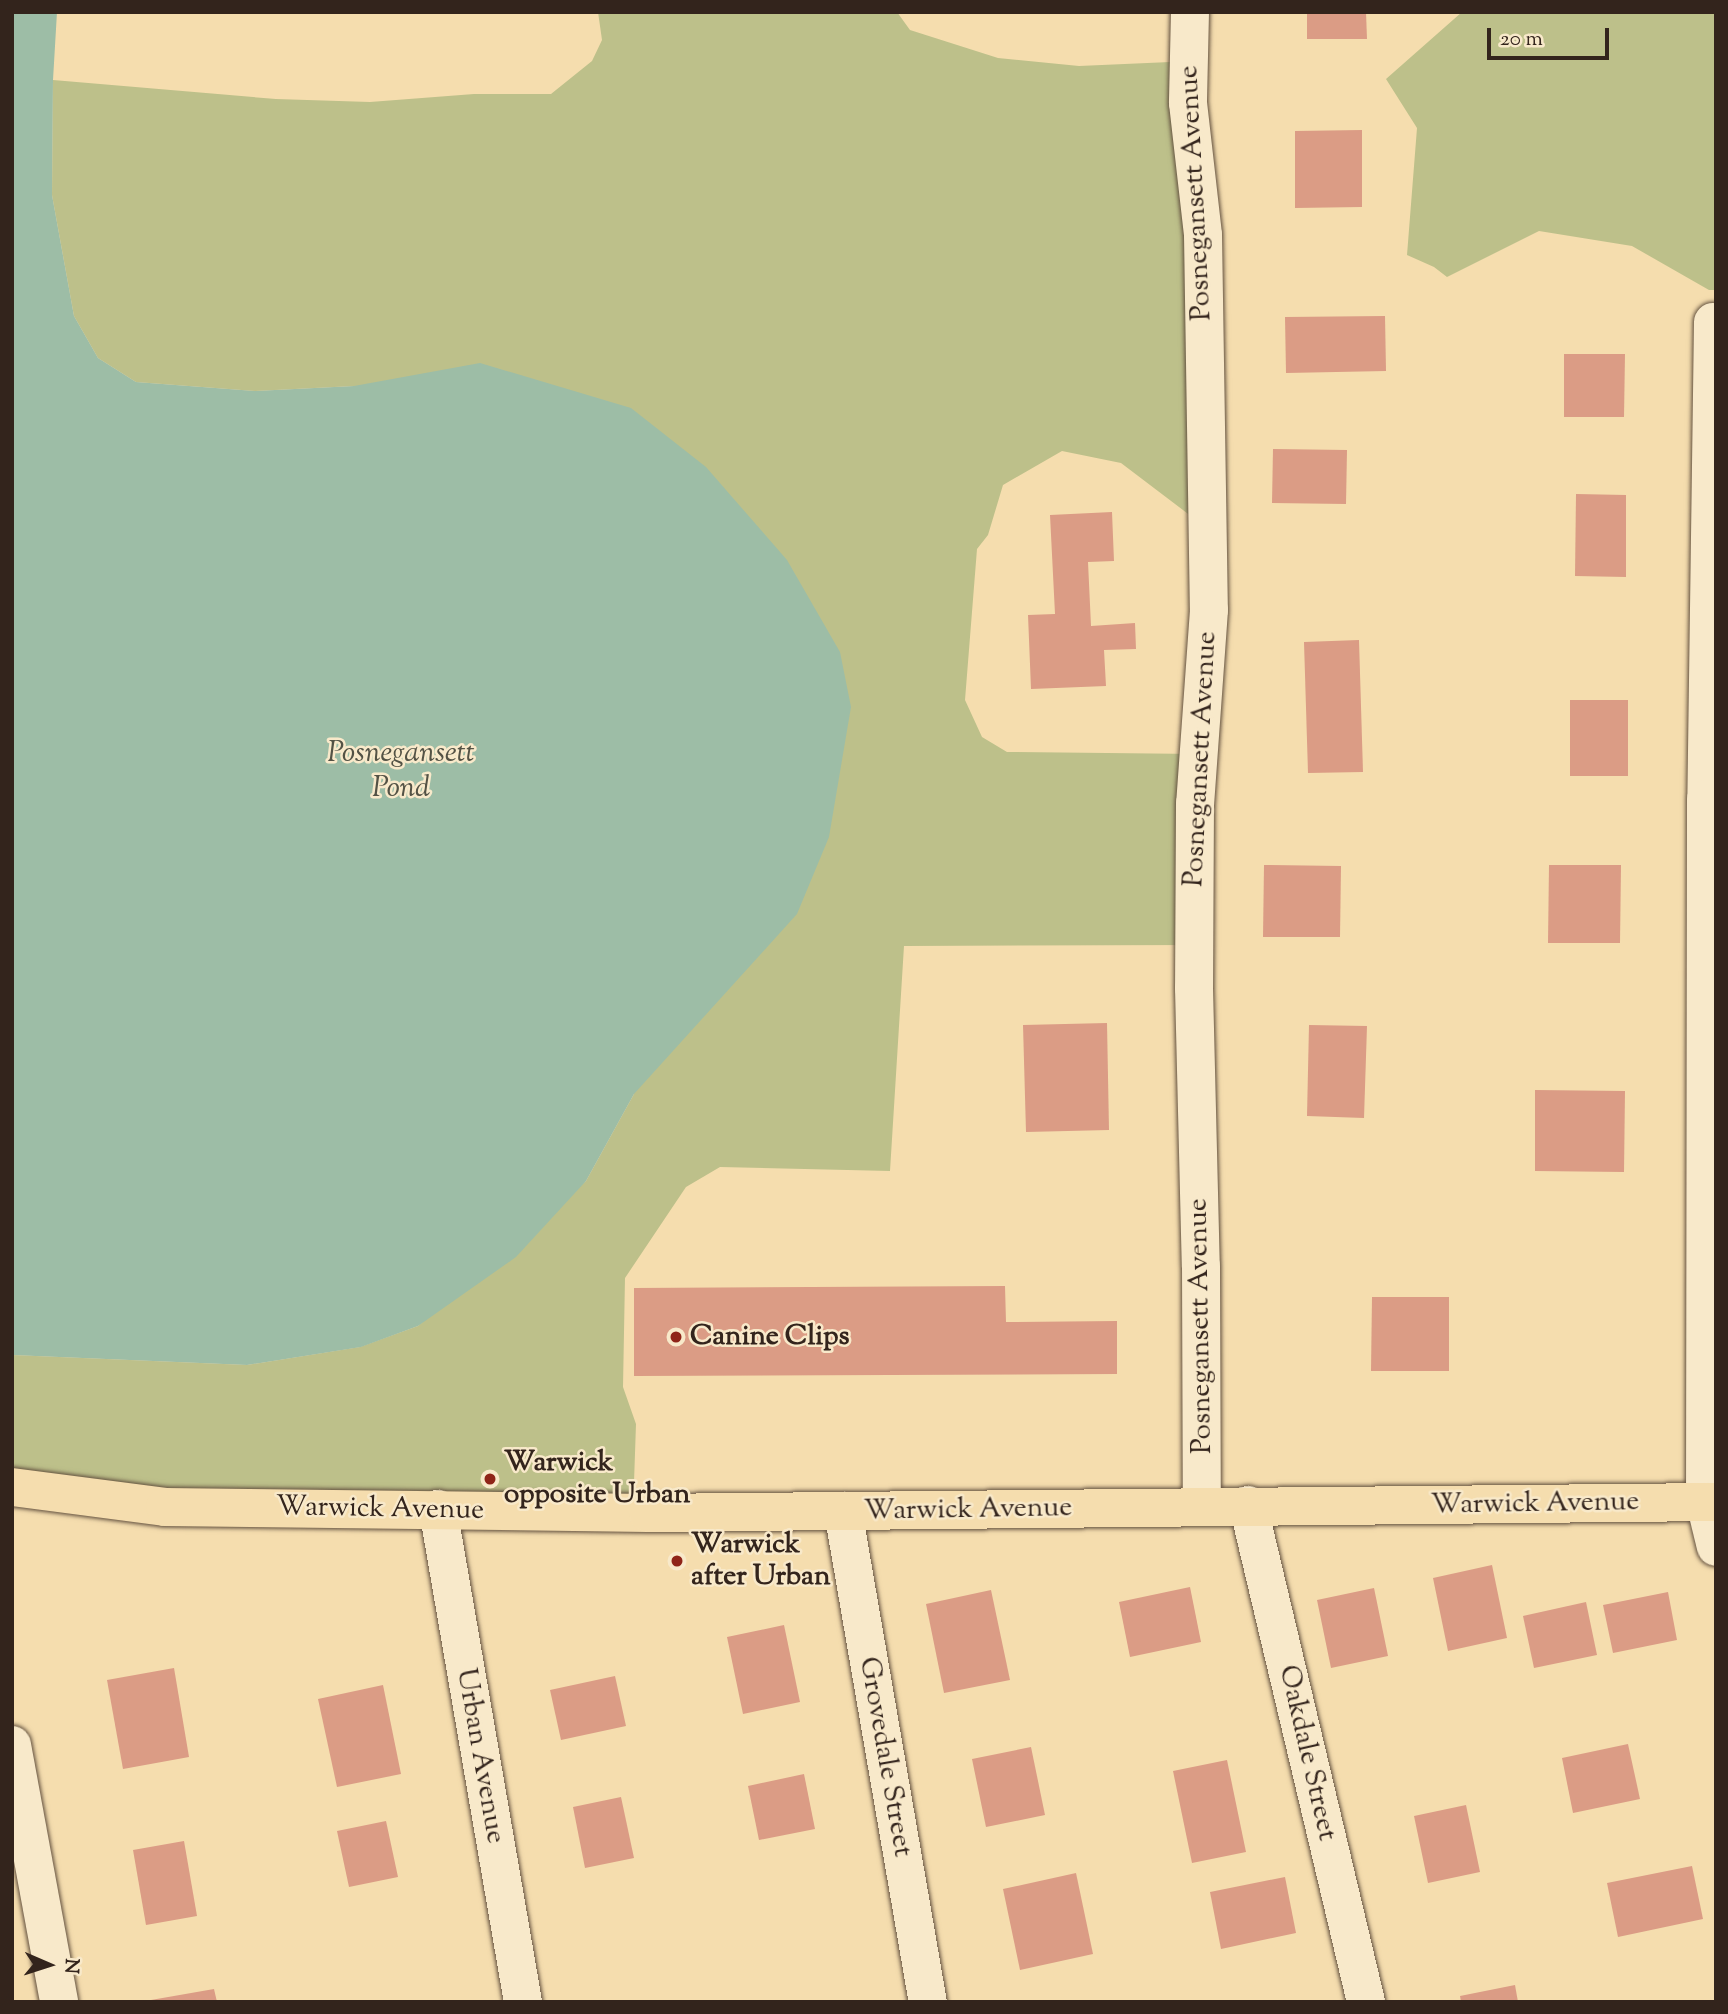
<!DOCTYPE html>
<html>
<head>
<meta charset="utf-8">
<style>
	body { margin:0 }
	#map { position:relative; width:1728px; height:2014px; overflow:hidden; background:#f5ddae; font-family:"Sorts Mill Goudy",serif }
	div>[style] { position:absolute }
	[style*='--x'] { left:calc(var(--x)*1px); top:calc(var(--y)*1px); width:calc(var(--w)*1px); rotate:calc(var(--a)*1deg) }
	.green>* { inset:0; background:#bdc08a }
	.water>* { inset:0; background:#9dbda6 }
	.building>* { inset:0; background:#db9c85 }
	.roads { filter:drop-shadow(0 0 2px #645240) drop-shadow(0 0 2px #645240) }
	.minor>* { height:38px; margin:-19px; padding:0 19px; transform-origin:19px; border-radius:19px; background:#f8e9ca }
	.primary>* { height:38px; margin:-19px; padding:0 19px; transform-origin:19px; border-radius:19px; background:#f5ddae }
	.dots>* { width:19px; height:19px; translate:-50% -50%; box-sizing:border-box; border:4px solid #f8e9ca; border-radius:50% }
	span { translate:-50% -50%; white-space:nowrap; text-align:center; line-height:1.15; -webkit-text-stroke:5px #f8e9ca; paint-order:stroke }
	.street-label { font-size:28px; color:#33241c }
	.poi-label { font-size:28px; color:#33241c; font-weight:700 }
	.left { translate:0 -50%; text-align:left }
	.water-label { font-size:30px; color:#535245; font-style:italic }
	.frame { position:absolute; inset:0; border:14px solid #33241c; pointer-events:none }
	.north { position:absolute; left:14px; top:1930px; width:70px; height:70px; -webkit-text-stroke:5px #f8e9ca; paint-order:stroke; rotate:93deg; font-size:19px; font-weight:700; line-height:28px; text-align:center; color:#33241c }
	.north::after { content:''; display:block; margin:auto; width:24px; height:32px; background:#33241c; clip-path:polygon(50% 0,100% 100%,50% 72%,0 100%) }
	.scale { position:absolute; left:1487px; top:28px; width:122px; height:32px; box-sizing:border-box; border:4px solid #33241c; border-top:0; padding-left:9px; font-size:21px; line-height:24px; white-space:nowrap; color:#33241c; -webkit-text-stroke:5px #f8e9ca; paint-order:stroke }
</style>
</head>
<body>
<div id="map">
	<div class="green">
		<i style="clip-path:polygon(598px 12px,897px 12px,910px 30px,998px 58px,1079px 66px,1193px 61px,1208px 529px,1121px 463px,1062px 451px,1003px 485px,988px 535px,977px 549px,965px 700px,982px 737px,1007px 752px,1198px 754px,1200px 945px,904px 946px,890px 1171px,720px 1167px,686px 1187px,625px 1278px,623px 1387px,636px 1424px,633px 1512px,12px 1489px,12px 1355px,247px 1365px,360px 1347px,418px 1326px,586px 1181px,634px 1094px,354px 386px,255px 391px,136px 382px,98px 358px,74px 316px,52px 195px,53px 80px,276px 99px,370px 102px,474px 94px,551px 94px,592px 61px,602px 40px)"></i>
		<i style="clip-path:polygon(1462px 12px,1716px 12px,1716px 290px,1709px 290px,1632px 246px,1539px 231px,1447px 277px,1434px 267px,1407px 255px,1417px 128px,1386px 79px)"></i>
	</div>
	<div class="water">
		<i style="clip-path:polygon(12px 12px,57px 12px,53px 80px,52px 195px,74px 316px,98px 358px,136px 382px,255px 391px,354px 386px,480px 363px,631px 408px,706px 467px,787px 560px,840px 652px,851px 707px,829px 837px,797px 914px,634px 1094px,586px 1181px,516px 1257px,418px 1326px,361px 1347px,247px 1365px,12px 1355px)"></i>
	</div>
	<div class="building">
		<i style="clip-path:polygon(1307px 12px,1366px 12px,1367px 39px,1307px 39px)"></i>
		<i style="clip-path:polygon(1362px 130px,1362px 207px,1295px 208px,1295px 131px)"></i>
		<i style="clip-path:polygon(1385px 316px,1386px 371px,1286px 373px,1285px 317px)"></i>
		<i style="clip-path:polygon(1564px 354px,1625px 354px,1624px 417px,1564px 417px)"></i>
		<i style="clip-path:polygon(1273px 449px,1347px 450px,1346px 504px,1272px 503px)"></i>
		<i style="clip-path:polygon(1576px 494px,1626px 495px,1626px 577px,1575px 576px)"></i>
		<i style="clip-path:polygon(1112px 512px,1114px 561px,1088px 562px,1091px 626px,1135px 623px,1136px 649px,1104px 650px,1106px 686px,1031px 689px,1028px 615px,1055px 614px,1050px 515px)"></i>
		<i style="clip-path:polygon(1359px 640px,1363px 772px,1308px 773px,1304px 642px)"></i>
		<i style="clip-path:polygon(1570px 700px,1628px 700px,1628px 776px,1570px 776px)"></i>
		<i style="clip-path:polygon(1264px 865px,1341px 866px,1340px 937px,1263px 937px)"></i>
		<i style="clip-path:polygon(1549px 865px,1621px 865px,1620px 943px,1548px 943px)"></i>
		<i style="clip-path:polygon(1107px 1023px,1109px 1130px,1026px 1132px,1023px 1025px)"></i>
		<i style="clip-path:polygon(1309px 1025px,1367px 1026px,1364px 1118px,1307px 1116px)"></i>
		<i style="clip-path:polygon(1535px 1090px,1625px 1091px,1624px 1172px,1535px 1171px)"></i>
		<i style="clip-path:polygon(1005px 1286px,1006px 1322px,1117px 1321px,1117px 1374px,634px 1376px,634px 1288px)"></i>
		<i style="clip-path:polygon(1372px 1297px,1449px 1297px,1449px 1371px,1371px 1371px)"></i>
		<i style="clip-path:polygon(1492px 1565px,1507px 1638px,1448px 1651px,1433px 1578px)"></i>
		<i style="clip-path:polygon(1190px 1587px,1201px 1642px,1130px 1657px,1119px 1602px)"></i>
		<i style="clip-path:polygon(1374px 1588px,1388px 1656px,1331px 1668px,1317px 1600px)"></i>
		<i style="clip-path:polygon(991px 1590px,1010px 1680px,944px 1693px,926px 1604px)"></i>
		<i style="clip-path:polygon(1668px 1592px,1677px 1640px,1613px 1653px,1603px 1605px)"></i>
		<i style="clip-path:polygon(1586px 1602px,1597px 1655px,1534px 1668px,1523px 1616px)"></i>
		<i style="clip-path:polygon(784px 1625px,800px 1702px,743px 1714px,727px 1637px)"></i>
		<i style="clip-path:polygon(174px 1668px,189px 1757px,123px 1769px,107px 1680px)"></i>
		<i style="clip-path:polygon(615px 1676px,626px 1726px,561px 1740px,550px 1690px)"></i>
		<i style="clip-path:polygon(383px 1685px,401px 1774px,337px 1787px,318px 1699px)"></i>
		<i style="clip-path:polygon(1628px 1744px,1640px 1799px,1573px 1813px,1562px 1758px)"></i>
		<i style="clip-path:polygon(1031px 1747px,1045px 1815px,986px 1827px,972px 1759px)"></i>
		<i style="clip-path:polygon(1227px 1760px,1246px 1852px,1192px 1863px,1173px 1771px)"></i>
		<i style="clip-path:polygon(804px 1774px,815px 1829px,759px 1840px,748px 1786px)"></i>
		<i style="clip-path:polygon(621px 1797px,634px 1858px,585px 1868px,573px 1807px)"></i>
		<i style="clip-path:polygon(1466px 1805px,1480px 1872px,1428px 1883px,1414px 1816px)"></i>
		<i style="clip-path:polygon(386px 1821px,398px 1877px,349px 1887px,337px 1831px)"></i>
		<i style="clip-path:polygon(184px 1841px,197px 1916px,146px 1925px,133px 1850px)"></i>
		<i style="clip-path:polygon(1692px 1866px,1703px 1919px,1618px 1937px,1607px 1883px)"></i>
		<i style="clip-path:polygon(1076px 1873px,1093px 1954px,1020px 1970px,1003px 1889px)"></i>
		<i style="clip-path:polygon(1285px 1877px,1296px 1933px,1221px 1949px,1210px 1892px)"></i>
		<i style="clip-path:polygon(1515px 1985px,1518px 2002px,1461px 2002px,1460px 1996px)"></i>
		<i style="clip-path:polygon(214px 1989px,217px 2002px,151px 2002px,151px 2000px)"></i>
	</div>
	<div class="roads">
		<div class="minor">
			<i style="--x:1190;--y:12;--w:91;--a:91.3"></i>
			<i style="--x:1188;--y:103;--w:133;--a:83.5"></i>
			<i style="--x:1203;--y:235;--w:375;--a:89.1"></i>
			<i style="--x:1209;--y:610;--w:194;--a:94.1"></i>
			<i style="--x:1195;--y:803;--w:185;--a:90.3"></i>
			<i style="--x:1194;--y:988;--w:278;--a:88.6"></i>
			<i style="--x:1201;--y:1266;--w:241;--a:89.8"></i>
			<i style="--x:1713;--y:322;--w:477;--a:90.8"></i>
			<i style="--x:1706;--y:799;--w:703;--a:90.08"></i>
			<i style="--x:1705;--y:1502;--w:46;--a:76.3"></i>
			<i style="--x:1248;--y:1505;--w:511;--a:76.64"></i>
			<i style="--x:438;--y:1509;--w:500;--a:80.22"></i>
			<i style="--x:843;--y:1511;--w:498;--a:80.2"></i>
			<i style="--x:12;--y:1745;--w:261;--a:79.6"></i>
		</div>
		<div class="primary">
			<i style="--x:12;--y:1487;--w:154;--a:7.4"></i>
			<i style="--x:165;--y:1507;--w:483;--a:0.7"></i>
			<i style="--x:648;--y:1513;--w:1068;--a:-0.59"></i>
		</div>
	</div>
	<div class="dots">
		<i style="left:676px;top:1337px;background:#8f2418"></i>
		<i style="left:490px;top:1479px;background:#8f2418"></i>
		<i style="left:677px;top:1561px;background:#8f2418"></i>
	</div>
	<div class="street-label">
		<span style="left:1196px;top:193px;rotate:-93deg">Posnegansett Avenue</span>
		<span style="left:1201px;top:759px;rotate:-87deg">Posnegansett Avenue</span>
		<span style="left:1201px;top:1326px;rotate:-91deg">Posnegansett Avenue</span>
		<span style="left:1535px;top:1504px;rotate:-1deg">Warwick Avenue</span>
		<span style="left:380px;top:1509px;rotate:1deg">Warwick Avenue</span>
		<span style="left:968px;top:1510px;rotate:-1deg">Warwick Avenue</span>
		<span style="left:1307px;top:1753px;rotate:77deg">Oakdale Street</span>
		<span style="left:480px;top:1756px;rotate:80deg">Urban Avenue</span>
		<span style="left:885px;top:1757px;rotate:80deg">Grovedale Street</span>
	</div>
	<div class="poi-label">
		<span class="left" style="left:690px;top:1337px">Canine Clips</span>
		<span class="left" style="left:504px;top:1479px">Warwick<br>opposite Urban</span>
		<span class="left" style="left:691px;top:1561px">Warwick<br>after Urban</span>
	</div>
	<div class="water-label">
		<span style="left:401px;top:771px">Posnegansett<br>Pond</span>
	</div>
	<div class="frame"></div>
	<div class="north">N</div>
	<div class="scale">20 m</div>
</div>
</body>
</html>
